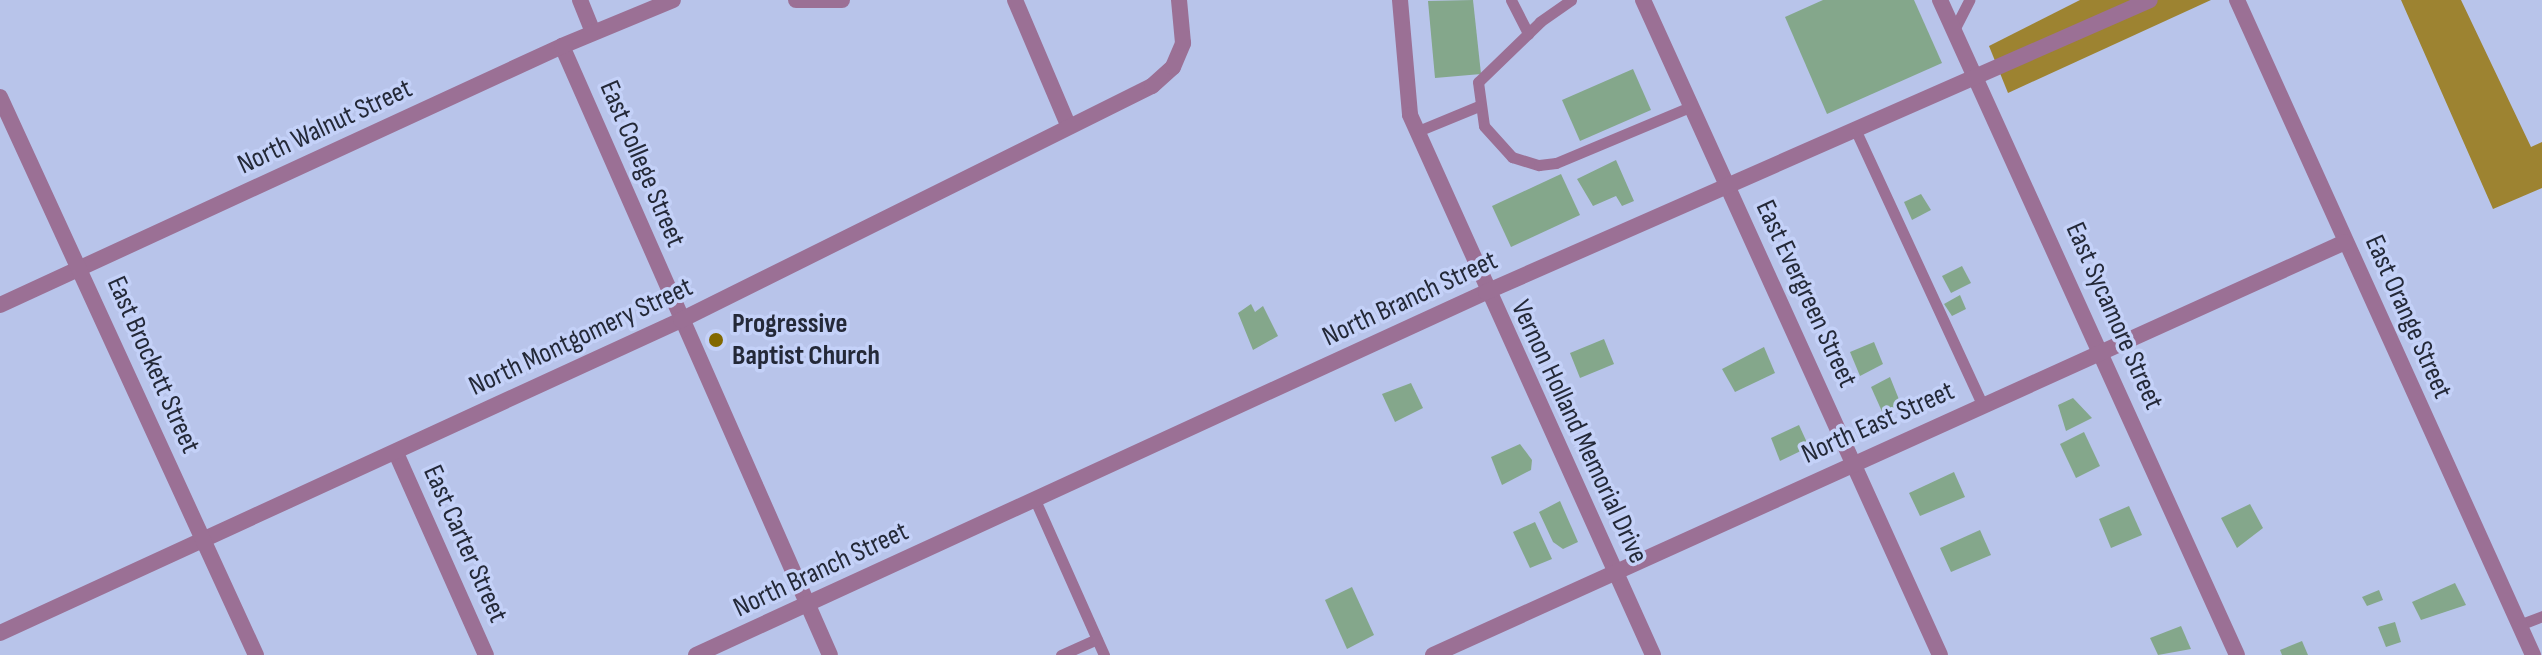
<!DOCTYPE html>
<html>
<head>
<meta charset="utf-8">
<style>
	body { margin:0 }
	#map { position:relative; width:2542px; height:655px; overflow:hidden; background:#b8c4ea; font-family:"Sofia Sans Condensed",sans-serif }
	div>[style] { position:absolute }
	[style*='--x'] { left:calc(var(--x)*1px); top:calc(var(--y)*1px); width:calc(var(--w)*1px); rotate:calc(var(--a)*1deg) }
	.forest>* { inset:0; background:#9d8331 }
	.building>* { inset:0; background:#84a78b }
	.service>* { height:11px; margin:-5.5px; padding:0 5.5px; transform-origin:5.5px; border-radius:5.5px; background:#9b7095 }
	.minor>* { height:16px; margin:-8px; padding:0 8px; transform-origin:8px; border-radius:8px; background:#9b7095 }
	.tertiary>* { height:16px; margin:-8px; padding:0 8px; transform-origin:8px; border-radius:8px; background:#9b7095 }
	.dots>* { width:22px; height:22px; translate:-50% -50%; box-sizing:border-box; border:4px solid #c4d1f8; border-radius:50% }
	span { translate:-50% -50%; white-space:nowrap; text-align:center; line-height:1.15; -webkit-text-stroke:7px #c4d1f8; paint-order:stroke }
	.street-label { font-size:28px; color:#242938 }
	.poi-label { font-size:28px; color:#242938; font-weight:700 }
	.left { translate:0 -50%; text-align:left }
</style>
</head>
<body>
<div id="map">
	<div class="forest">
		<i style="clip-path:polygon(2080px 0,2211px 0,2008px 93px,1989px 46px)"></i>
		<i style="clip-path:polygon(2401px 0,2461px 0,2531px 147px,2542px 142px,2542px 188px,2493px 209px)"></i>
	</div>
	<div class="building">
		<i style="clip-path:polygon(1473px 0,1481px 74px,1435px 78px,1428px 1px)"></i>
		<i style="clip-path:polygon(1823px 0,1914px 0,1942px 63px,1827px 114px,1785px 17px)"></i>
		<i style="clip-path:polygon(1633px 69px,1651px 110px,1580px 141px,1562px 100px)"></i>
		<i style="clip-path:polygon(1616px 160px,1634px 201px,1622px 206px,1616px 196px,1593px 206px,1577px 179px)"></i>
		<i style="clip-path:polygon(1561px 174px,1580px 215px,1511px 247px,1492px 206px)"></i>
		<i style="clip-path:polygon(1921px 194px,1931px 210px,1912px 220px,1904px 202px)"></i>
		<i style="clip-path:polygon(1962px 266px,1971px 283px,1951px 293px,1942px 276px)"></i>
		<i style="clip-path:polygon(1960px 295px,1966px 309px,1952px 316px,1944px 304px)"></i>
		<i style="clip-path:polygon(1251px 304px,1255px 312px,1263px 306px,1278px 336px,1253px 350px,1238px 313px)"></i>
		<i style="clip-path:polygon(1604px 339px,1614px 364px,1580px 378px,1570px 353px)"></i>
		<i style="clip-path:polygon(1874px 342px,1883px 364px,1860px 376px,1850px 352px)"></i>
		<i style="clip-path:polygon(1764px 347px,1775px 373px,1735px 392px,1722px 369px)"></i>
		<i style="clip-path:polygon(1890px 377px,1902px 407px,1884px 416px,1871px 387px)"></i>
		<i style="clip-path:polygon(1411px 383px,1423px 408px,1395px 422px,1382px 394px)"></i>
		<i style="clip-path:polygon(2073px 398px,2092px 418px,2066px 431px,2058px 405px)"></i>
		<i style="clip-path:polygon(1799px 425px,1809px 447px,1780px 461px,1771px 438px)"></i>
		<i style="clip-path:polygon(2084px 432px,2100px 466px,2076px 478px,2060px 444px)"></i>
		<i style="clip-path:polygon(1520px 444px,1532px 460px,1531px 470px,1502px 485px,1491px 457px)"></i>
		<i style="clip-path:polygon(1954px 472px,1965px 497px,1920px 516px,1909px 493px)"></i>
		<i style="clip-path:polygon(1560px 501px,1578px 542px,1563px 549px,1553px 542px,1539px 512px)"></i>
		<i style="clip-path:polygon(2250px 504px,2263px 528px,2237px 548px,2221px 518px)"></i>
		<i style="clip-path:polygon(2129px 506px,2142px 535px,2111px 548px,2099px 519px)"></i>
		<i style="clip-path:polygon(1535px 522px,1552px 559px,1530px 568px,1513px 532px)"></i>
		<i style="clip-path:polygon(1980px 530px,1991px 555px,1951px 572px,1940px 548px)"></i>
		<i style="clip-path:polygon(2455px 583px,2466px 605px,2421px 620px,2412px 602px)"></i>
		<i style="clip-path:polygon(1352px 587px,1374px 635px,1347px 649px,1325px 600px)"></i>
		<i style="clip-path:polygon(2379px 590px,2383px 600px,2367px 606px,2362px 597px)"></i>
		<i style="clip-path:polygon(2395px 622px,2401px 642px,2386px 647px,2378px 627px)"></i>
		<i style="clip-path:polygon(2181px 626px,2191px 649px,2158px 655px,2150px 638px)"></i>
		<i style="clip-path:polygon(2302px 641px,2308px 655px,2282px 655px,2280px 650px)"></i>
	</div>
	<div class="service">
		<i style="--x:1511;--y:0;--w:38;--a:63"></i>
		<i style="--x:1571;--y:0;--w:38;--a:145"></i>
		<i style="--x:1540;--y:22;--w:86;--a:135.9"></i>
		<i style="--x:1478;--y:82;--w:44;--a:82.2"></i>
		<i style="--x:1484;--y:126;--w:42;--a:47.9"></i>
		<i style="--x:1512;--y:157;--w:28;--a:17"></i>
		<i style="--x:1539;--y:165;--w:17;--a:-7"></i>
		<i style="--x:1556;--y:163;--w:147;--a:-22.7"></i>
		<i style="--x:1954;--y:30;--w:34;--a:-63"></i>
		<i style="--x:1855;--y:129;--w:305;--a:65.2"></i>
		<i style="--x:1418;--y:131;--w:66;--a:-22.3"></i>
		<i style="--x:1035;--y:500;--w:170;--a:66"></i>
		<i style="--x:2519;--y:625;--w:25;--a:-21"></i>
		<i style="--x:1061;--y:655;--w:39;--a:-24"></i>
	</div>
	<div class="minor">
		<i style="--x:580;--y:0;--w:35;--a:68"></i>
		<i style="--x:796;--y:0;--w:46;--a:0"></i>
		<i style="--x:1015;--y:0;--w:136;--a:67"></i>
		<i style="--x:1400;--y:0;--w:115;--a:85"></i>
		<i style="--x:1410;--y:115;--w:592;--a:65.77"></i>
		<i style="--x:1643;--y:0;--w:719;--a:65.61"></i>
		<i style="--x:1940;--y:0;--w:719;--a:65.61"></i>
		<i style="--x:2237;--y:0;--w:719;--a:65.68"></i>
		<i style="--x:562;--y:46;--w:665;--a:66.25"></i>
		<i style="--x:0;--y:305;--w:619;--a:-24.74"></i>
		<i style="--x:562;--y:46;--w:120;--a:-22.5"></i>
		<i style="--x:396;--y:453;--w:221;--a:66"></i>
		<i style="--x:0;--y:633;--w:749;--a:-24.68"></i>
		<i style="--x:681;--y:320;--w:526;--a:-26.42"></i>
		<i style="--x:1152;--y:86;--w:28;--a:-42"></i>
		<i style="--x:1173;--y:67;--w:26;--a:-67"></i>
		<i style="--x:1183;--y:43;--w:43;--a:-95.3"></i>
		<i style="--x:696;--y:655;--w:869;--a:-24.68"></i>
		<i style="--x:1486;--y:292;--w:725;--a:-23.74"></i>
		<i style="--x:1433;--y:655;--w:1001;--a:-24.36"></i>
	</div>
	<div class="tertiary">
		<i style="--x:0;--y:97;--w:614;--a:65.36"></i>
	</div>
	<div class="dots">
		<i style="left:716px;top:340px;background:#826800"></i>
	</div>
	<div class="street-label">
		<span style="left:325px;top:127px;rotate:-25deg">North Walnut Street</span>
		<span style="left:642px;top:164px;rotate:67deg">East College Street</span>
		<span style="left:1806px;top:294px;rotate:65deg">East Evergreen Street</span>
		<span style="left:1410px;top:299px;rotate:-25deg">North Branch Street</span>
		<span style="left:2114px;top:316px;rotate:66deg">East Sycamore Street</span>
		<span style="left:2408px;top:317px;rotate:66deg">East Orange Street</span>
		<span style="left:581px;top:337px;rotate:-25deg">North Montgomery Street</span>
		<span style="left:153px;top:365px;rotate:66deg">East Brockett Street</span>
		<span style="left:1878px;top:423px;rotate:-24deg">North East Street</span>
		<span style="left:1579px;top:432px;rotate:65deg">Vernon Holland Memorial Drive</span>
		<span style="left:465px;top:544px;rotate:66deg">East Carter Street</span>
		<span style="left:821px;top:570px;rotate:-25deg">North Branch Street</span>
	</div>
	<div class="poi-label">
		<span class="left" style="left:732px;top:340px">Progressive<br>Baptist Church</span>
	</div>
</div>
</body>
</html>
